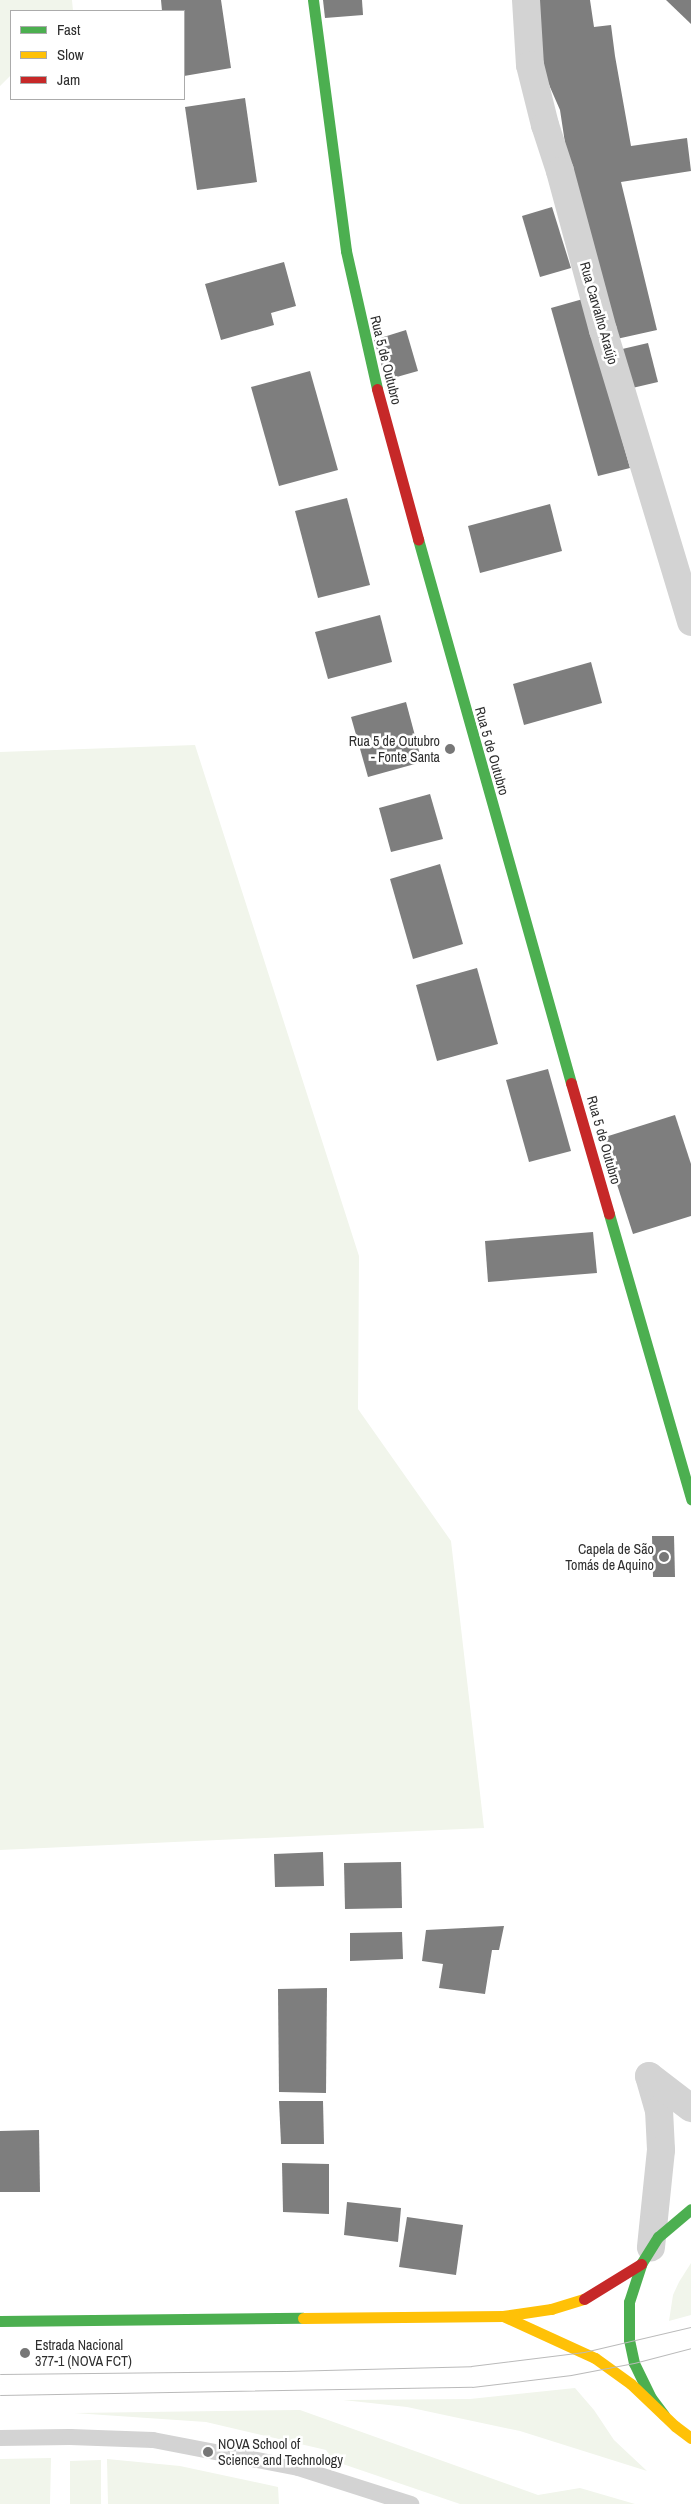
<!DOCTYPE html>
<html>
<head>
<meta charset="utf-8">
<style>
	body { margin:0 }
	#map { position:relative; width:691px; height:2504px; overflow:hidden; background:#fff; font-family:"Archivo Narrow",sans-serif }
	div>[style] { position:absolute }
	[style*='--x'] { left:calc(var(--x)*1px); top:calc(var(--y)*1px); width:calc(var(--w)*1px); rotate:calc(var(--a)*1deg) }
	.green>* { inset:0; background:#f1f5eb }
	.building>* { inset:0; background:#7e7e7e }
	.lane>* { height:16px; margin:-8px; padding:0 8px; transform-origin:8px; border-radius:8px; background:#d3d3d3 }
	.street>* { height:28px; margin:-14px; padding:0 14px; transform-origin:14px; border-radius:14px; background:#d3d3d3 }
	.fast>* { height:11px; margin:-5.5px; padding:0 5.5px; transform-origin:5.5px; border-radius:5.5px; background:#4caf50 }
	.slow>* { height:11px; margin:-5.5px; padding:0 5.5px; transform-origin:5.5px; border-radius:5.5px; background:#ffc107 }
	.jam>* { height:11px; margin:-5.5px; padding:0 5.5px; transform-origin:5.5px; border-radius:5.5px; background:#c62828 }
	.tram>* { height:1px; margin:-0.5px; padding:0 0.5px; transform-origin:0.5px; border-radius:0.5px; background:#bababa }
	.dots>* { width:14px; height:14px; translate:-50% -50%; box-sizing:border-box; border:2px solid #fff; border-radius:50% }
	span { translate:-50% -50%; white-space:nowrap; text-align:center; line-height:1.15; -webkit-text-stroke:5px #fff; paint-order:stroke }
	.street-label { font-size:14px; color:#2e2e2e }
	.poi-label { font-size:14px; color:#2e2e2e }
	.right { translate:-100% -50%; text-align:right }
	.left { translate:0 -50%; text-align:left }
	.legend { position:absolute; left:10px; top:10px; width:175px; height:90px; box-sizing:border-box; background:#fff; border:1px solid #ababab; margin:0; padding:6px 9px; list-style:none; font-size:15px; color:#2e2e2e }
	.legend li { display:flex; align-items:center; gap:10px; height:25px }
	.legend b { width:25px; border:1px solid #ababab }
</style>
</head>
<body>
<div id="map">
	<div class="green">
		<i style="clip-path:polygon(0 0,72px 0,73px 11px,11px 11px,11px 75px,0 86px)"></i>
		<i style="clip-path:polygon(195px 745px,359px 1256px,358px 1409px,451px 1541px,484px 1828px,0 1850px,0 752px)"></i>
		<i style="clip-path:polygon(691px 2263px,691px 2315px,669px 2321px,673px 2295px,679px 2282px)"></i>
		<i style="clip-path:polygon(575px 2388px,594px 2410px,614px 2440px,647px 2471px,520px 2431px,407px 2407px,343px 2400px,470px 2399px)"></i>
		<i style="clip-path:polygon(300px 2410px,538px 2495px,580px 2488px,635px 2504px,460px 2504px,334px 2461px,326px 2450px,206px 2422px,74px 2413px)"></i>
		<i style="clip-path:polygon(51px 2458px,50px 2504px,0 2504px,0 2459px)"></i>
		<i style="clip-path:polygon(107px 2459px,180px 2466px,278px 2487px,279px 2504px,108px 2504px)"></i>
		<i style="clip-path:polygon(101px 2460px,101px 2504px,70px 2504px,70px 2461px)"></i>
	</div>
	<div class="building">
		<i style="clip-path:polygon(161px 0,221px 0,231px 68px,184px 76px,184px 11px,162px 11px)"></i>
		<i style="clip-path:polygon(323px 0,362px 0,363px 15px,325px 18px)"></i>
		<i style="clip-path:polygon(532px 0,590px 0,594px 27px,611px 25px,615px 56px,631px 146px,687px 138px,691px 171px,621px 182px,657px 330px,612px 340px,572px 189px,560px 110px,540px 64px)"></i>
		<i style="clip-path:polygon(666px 0,691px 0,691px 24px)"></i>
		<i style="clip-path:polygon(245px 98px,257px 182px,197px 190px,185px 107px)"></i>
		<i style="clip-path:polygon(552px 207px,571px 268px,540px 277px,522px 216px)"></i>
		<i style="clip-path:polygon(284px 262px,296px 306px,271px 313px,274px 325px,221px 340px,205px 284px)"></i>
		<i style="clip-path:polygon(583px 299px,630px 468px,598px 476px,551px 308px)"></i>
		<i style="clip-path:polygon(406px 330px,418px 371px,386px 380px,374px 340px)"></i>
		<i style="clip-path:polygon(648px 343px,658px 382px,628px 389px,618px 350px)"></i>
		<i style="clip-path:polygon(310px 371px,338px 470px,279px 486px,251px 387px)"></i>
		<i style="clip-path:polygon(347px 498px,370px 585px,318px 598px,295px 511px)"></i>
		<i style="clip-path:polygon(550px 504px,562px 551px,480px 573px,468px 526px)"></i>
		<i style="clip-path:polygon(380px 615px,392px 662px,328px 679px,315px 632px)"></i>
		<i style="clip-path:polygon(591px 662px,602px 703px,524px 725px,513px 684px)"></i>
		<i style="clip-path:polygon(406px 702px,422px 762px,368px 777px,351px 717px)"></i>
		<i style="clip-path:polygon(430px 794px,443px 839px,391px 852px,379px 808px)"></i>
		<i style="clip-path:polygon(440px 864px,463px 944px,413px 959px,390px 879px)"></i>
		<i style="clip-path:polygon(477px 968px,498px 1044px,437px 1061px,416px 985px)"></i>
		<i style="clip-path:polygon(548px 1069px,571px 1151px,529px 1162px,506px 1080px)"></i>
		<i style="clip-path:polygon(675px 1115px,691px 1164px,691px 1216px,633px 1234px,602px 1138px)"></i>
		<i style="clip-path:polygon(593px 1232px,597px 1273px,488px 1282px,485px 1241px)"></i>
		<i style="clip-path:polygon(652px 1536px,674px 1536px,675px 1577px,653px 1577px)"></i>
		<i style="clip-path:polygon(323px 1852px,324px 1886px,275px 1887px,274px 1854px)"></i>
		<i style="clip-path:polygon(401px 1862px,402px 1908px,345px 1909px,344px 1863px)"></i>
		<i style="clip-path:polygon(504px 1926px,499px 1950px,492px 1950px,485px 1994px,439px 1988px,443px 1964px,422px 1961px,426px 1930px)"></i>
		<i style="clip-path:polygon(402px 1932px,403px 1959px,350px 1961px,350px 1933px)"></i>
		<i style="clip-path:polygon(327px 1988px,326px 2093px,279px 2092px,278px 1989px)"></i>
		<i style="clip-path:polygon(279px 2101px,323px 2101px,324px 2144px,281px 2144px)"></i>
		<i style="clip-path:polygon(39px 2130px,40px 2192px,0 2192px,0 2131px)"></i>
		<i style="clip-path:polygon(282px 2163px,329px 2164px,329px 2214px,283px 2212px)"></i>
		<i style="clip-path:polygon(347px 2202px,401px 2208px,398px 2242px,344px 2235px)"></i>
		<i style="clip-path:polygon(407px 2217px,463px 2225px,456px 2275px,399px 2267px)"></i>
	</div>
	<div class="lane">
		<i style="--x:0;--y:2438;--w:70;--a:-0.8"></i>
		<i style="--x:70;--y:2437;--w:83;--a:2.1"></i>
		<i style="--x:153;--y:2440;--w:148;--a:10.9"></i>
		<i style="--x:298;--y:2468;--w:119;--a:17.7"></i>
	</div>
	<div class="street">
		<i style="--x:526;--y:0;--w:65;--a:86.5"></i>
		<i style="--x:530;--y:65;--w:62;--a:76"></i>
		<i style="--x:545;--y:125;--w:48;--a:71.9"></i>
		<i style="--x:560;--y:171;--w:165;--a:74.9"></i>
		<i style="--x:603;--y:330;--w:305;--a:73.2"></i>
		<i style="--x:649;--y:2076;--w:35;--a:74"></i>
		<i style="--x:659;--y:2110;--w:40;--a:87.1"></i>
		<i style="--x:661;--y:2150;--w:98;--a:95.9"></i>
		<i style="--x:649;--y:2076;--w:53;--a:37.3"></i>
	</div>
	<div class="fast">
		<i style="--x:313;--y:0;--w:253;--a:82.5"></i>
		<i style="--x:346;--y:251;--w:141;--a:77.3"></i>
		<i style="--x:418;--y:539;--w:565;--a:74.29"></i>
		<i style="--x:609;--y:1214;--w:297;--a:73.9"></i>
		<i style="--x:0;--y:2321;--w:303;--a:-0.6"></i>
		<i style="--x:664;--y:2415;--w:21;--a:-127"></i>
		<i style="--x:651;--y:2398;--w:39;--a:-116"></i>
		<i style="--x:634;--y:2363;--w:24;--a:-102"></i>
		<i style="--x:629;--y:2340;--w:38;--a:-90"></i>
		<i style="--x:629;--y:2302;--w:40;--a:-72"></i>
		<i style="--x:641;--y:2264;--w:32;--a:-58"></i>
		<i style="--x:658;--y:2237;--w:43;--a:-40.3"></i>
	</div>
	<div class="slow">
		<i style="--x:503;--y:2316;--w:101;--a:24.5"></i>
		<i style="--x:595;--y:2358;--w:44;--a:35.8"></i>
		<i style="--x:631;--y:2384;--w:61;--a:43.7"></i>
		<i style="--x:675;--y:2426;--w:20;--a:37"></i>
		<i style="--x:303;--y:2318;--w:200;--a:-0.6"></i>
		<i style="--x:503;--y:2316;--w:49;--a:-8.3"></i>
		<i style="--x:551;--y:2309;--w:34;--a:-17"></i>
	</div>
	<div class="jam">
		<i style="--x:377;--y:389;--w:156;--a:74.7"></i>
		<i style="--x:571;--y:1083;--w:136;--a:73.8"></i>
		<i style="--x:584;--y:2299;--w:67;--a:-31.6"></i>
	</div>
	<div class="tram">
		<i style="--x:0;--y:2374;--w:286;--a:-0.6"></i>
		<i style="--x:286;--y:2371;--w:185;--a:-1.5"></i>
		<i style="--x:471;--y:2366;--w:114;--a:-7.1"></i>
		<i style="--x:584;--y:2352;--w:110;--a:-13.2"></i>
		<i style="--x:0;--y:2395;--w:472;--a:-1"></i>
		<i style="--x:472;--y:2387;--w:100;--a:-6.9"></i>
		<i style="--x:571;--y:2375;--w:64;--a:-10.8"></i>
		<i style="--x:634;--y:2363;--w:59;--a:-14.7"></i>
	</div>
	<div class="dots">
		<i style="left:450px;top:749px;background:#777"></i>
		<i style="left:664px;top:1557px;background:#777"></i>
		<i style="left:25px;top:2353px;background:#777"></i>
		<i style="left:208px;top:2452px;background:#777"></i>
	</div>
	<div class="street-label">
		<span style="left:599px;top:313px;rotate:74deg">Rua Carvalho Araújo</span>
		<span style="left:386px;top:360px;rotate:76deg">Rua 5 de Outubro</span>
		<span style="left:492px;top:751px;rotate:74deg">Rua 5 de Outubro</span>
		<span style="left:604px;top:1140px;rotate:74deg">Rua 5 de Outubro</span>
	</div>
	<div class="poi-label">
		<span class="right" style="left:440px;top:749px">Rua 5 de Outubro<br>- Fonte Santa</span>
		<span class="right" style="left:654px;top:1557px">Capela de São<br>Tomás de Aquino</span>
		<span class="left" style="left:35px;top:2353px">Estrada Nacional<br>377-1 (NOVA FCT)</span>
		<span class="left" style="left:218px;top:2452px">NOVA School of<br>Science and Technology</span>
	</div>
	<ul class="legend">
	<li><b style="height:6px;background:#4caf50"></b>Fast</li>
	<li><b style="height:6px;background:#ffc107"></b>Slow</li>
	<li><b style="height:6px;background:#c62828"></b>Jam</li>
	</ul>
</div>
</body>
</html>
